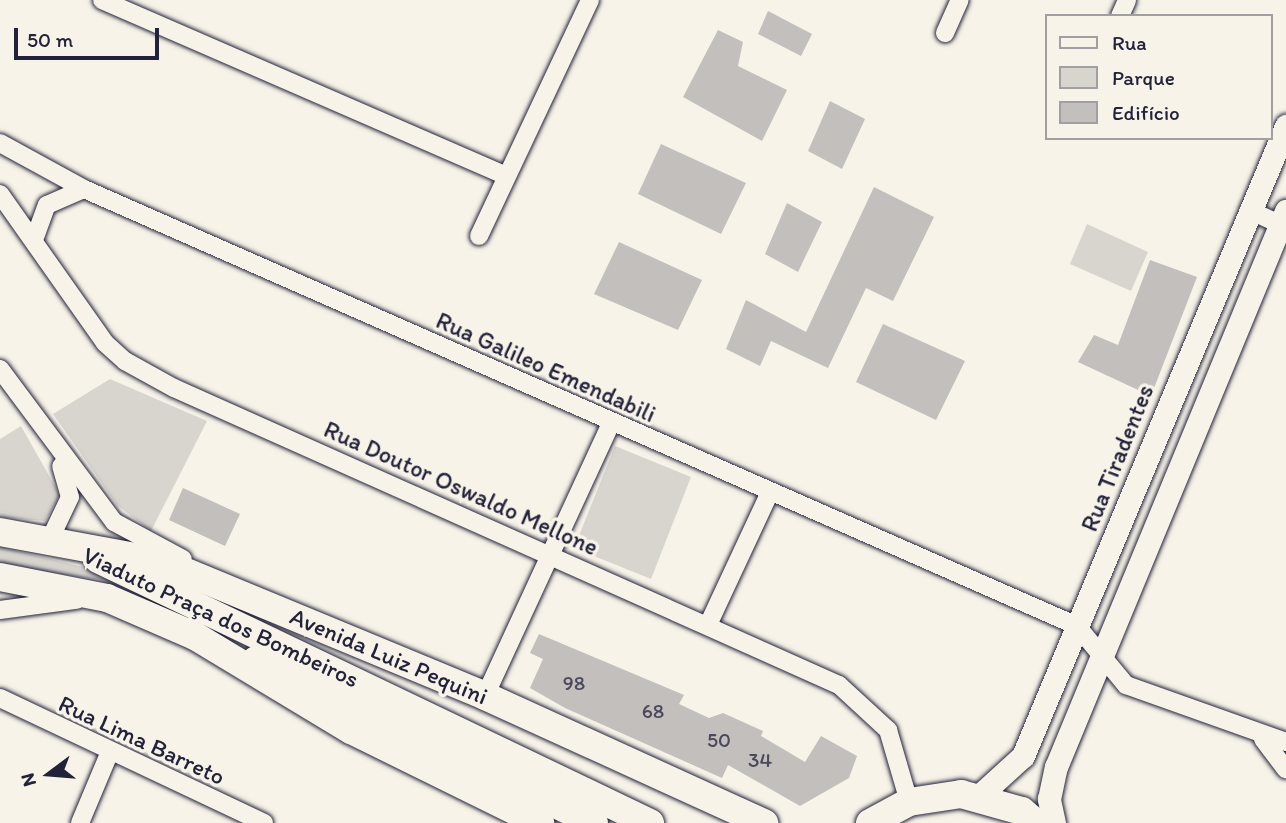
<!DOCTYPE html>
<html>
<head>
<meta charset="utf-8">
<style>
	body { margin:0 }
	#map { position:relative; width:1286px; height:823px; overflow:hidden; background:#f7f3e8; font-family:Itim,sans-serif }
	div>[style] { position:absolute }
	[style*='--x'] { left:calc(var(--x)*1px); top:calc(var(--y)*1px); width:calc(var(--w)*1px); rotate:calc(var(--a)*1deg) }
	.green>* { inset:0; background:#d8d5cf }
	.building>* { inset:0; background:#c2bfbd }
	.roads { filter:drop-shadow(0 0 2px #22223b) drop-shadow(0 0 2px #22223b) }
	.minor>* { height:18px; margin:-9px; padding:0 9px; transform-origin:9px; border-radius:9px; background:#f7f3e8 }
	.tertiary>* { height:23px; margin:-11.5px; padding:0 11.5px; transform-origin:11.5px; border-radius:11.5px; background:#f7f3e8 }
	.primary>* { height:28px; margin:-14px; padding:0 14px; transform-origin:14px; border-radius:14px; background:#f7f3e8 }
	span { translate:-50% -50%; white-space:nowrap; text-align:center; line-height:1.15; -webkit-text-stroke:7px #f7f3e8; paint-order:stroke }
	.number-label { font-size:21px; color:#4a495c }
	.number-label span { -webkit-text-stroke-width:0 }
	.street-label { font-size:24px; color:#22223b }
	.legend { position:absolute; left:1045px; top:14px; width:228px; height:126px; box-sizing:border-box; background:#f7f3e8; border:2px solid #a29fa3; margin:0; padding:9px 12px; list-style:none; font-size:21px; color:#22223b }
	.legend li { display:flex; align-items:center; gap:14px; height:35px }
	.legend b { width:35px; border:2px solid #a29fa3 }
	.north { position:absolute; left:14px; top:739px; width:70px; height:70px; -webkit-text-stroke:5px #f7f3e8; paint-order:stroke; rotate:254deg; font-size:19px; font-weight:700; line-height:28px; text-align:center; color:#22223b }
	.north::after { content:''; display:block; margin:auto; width:24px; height:32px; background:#22223b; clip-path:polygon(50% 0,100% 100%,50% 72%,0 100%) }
	.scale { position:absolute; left:14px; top:28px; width:145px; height:32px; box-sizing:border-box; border:4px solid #22223b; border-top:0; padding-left:9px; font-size:21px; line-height:24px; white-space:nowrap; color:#22223b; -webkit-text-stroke:5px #f7f3e8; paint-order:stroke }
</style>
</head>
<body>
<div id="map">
	<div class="green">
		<i style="clip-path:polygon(1087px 224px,1148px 252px,1131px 291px,1070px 264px)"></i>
		<i style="clip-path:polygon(110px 379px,207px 421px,151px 531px,117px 505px,53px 414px)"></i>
		<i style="clip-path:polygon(21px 426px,60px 495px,45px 521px,0 517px,0 439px)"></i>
		<i style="clip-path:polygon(615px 446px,691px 477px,651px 579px,574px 548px)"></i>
		<i style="clip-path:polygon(0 547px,109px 573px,111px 581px,0 566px)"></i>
	</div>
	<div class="building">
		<i style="clip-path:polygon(768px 11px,812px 34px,801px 56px,758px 34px)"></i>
		<i style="clip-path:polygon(718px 30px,743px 42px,738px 66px,787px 90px,762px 141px,683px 97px)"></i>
		<i style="clip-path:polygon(830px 101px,865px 119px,842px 169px,808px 151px)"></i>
		<i style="clip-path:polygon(661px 144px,746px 183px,721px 234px,638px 194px)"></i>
		<i style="clip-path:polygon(874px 187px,934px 217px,893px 301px,866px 288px,828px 368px,771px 341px,760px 366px,726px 349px,746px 300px,806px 332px)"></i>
		<i style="clip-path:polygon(787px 203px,822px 222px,798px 272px,765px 254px)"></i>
		<i style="clip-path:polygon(619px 242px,702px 280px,678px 330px,594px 294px)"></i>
		<i style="clip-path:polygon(1150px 260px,1197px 277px,1151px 396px,1078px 362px,1094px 335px,1118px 345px)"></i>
		<i style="clip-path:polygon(883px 324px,965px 361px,936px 420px,856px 382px)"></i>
		<i style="clip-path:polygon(183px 488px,240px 514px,225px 546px,169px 520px)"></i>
		<i style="clip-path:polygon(539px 634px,684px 695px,679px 704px,709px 718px,723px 713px,763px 731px,761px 736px,805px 762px,821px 736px,857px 756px,849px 778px,800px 806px,728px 765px,722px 778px,565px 708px,530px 688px,543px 659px,530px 653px)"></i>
	</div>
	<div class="roads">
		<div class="minor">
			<i style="--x:102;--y:0;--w:441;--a:23.5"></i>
			<i style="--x:1120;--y:16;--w:17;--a:-66"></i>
			<i style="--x:945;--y:33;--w:36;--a:-66"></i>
			<i style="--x:0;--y:143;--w:96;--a:28.7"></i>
			<i style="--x:84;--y:189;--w:1085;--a:23.75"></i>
			<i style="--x:1077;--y:626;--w:77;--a:50.3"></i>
			<i style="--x:1126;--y:685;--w:170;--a:19.6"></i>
			<i style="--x:0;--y:194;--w:182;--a:54.8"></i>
			<i style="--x:105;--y:343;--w:27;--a:42"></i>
			<i style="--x:125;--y:361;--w:56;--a:28.9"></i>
			<i style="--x:174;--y:388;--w:728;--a:24.07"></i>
			<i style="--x:839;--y:685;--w:67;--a:42.6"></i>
			<i style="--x:888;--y:730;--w:75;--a:73.7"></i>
			<i style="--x:1249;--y:210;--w:41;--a:24.7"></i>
			<i style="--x:479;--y:236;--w:261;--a:-64.8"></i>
			<i style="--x:34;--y:240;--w:37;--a:-70"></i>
			<i style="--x:47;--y:205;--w:40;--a:-23.4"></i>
			<i style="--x:0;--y:369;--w:191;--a:53.3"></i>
			<i style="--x:114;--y:522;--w:78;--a:28.2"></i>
			<i style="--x:51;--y:537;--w:44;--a:-64.6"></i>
			<i style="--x:70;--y:497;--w:32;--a:-106"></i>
			<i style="--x:0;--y:610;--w:77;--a:-7.5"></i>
			<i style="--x:708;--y:625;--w:147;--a:-65"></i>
			<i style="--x:485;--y:696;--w:301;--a:-65.2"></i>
			<i style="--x:0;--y:698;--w:292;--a:25.3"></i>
			<i style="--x:1263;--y:739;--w:38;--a:53"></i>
			<i style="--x:80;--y:823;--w:75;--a:-67.2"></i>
		</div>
		<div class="tertiary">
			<i style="--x:979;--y:796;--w:59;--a:-42.3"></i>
			<i style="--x:1023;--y:756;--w:683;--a:-67.34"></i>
			<i style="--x:1054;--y:823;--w:25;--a:-102"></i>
			<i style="--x:1049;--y:799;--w:33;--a:-78"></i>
			<i style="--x:1056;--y:767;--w:602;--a:-67.53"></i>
		</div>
		<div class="primary">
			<i style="--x:0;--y:532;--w:165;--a:10.5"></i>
			<i style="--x:162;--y:562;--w:350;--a:22.5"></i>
			<i style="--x:485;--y:696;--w:307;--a:24.5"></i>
			<i style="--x:98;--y:559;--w:612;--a:25.56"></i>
			<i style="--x:0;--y:577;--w:109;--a:11.1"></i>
			<i style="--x:107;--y:598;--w:96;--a:23.4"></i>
			<i style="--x:195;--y:636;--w:182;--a:31.1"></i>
			<i style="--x:351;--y:730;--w:211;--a:26.2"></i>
			<i style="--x:256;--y:660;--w:375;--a:25.7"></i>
			<i style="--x:870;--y:823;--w:44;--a:-28.3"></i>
			<i style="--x:909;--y:802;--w:53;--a:-8.7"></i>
			<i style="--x:961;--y:794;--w:63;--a:15.6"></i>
			<i style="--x:1022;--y:811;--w:18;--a:41"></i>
		</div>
	</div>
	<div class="number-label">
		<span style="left:574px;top:683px">98</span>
		<span style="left:653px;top:711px">68</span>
		<span style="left:719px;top:740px">50</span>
		<span style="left:760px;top:760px">34</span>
	</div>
	<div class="street-label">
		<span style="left:546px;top:367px;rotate:24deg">Rua Galileo Emendabili</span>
		<span style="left:1117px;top:458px;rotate:-68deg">Rua Tiradentes</span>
		<span style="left:461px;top:488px;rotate:24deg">Rua Doutor Oswaldo Mellone</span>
		<span style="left:221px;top:617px;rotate:25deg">Viaduto Praça dos Bombeiros</span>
		<span style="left:389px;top:656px;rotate:23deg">Avenida Luiz Pequini</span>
		<span style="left:142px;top:740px;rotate:25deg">Rua Lima Barreto</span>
	</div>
	<ul class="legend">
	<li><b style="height:9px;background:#f7f3e8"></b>Rua</li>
	<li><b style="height:19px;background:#d8d5cf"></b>Parque</li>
	<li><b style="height:19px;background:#c2bfbd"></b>Edifício</li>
	</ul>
	<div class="north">N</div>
	<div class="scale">50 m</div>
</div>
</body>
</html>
